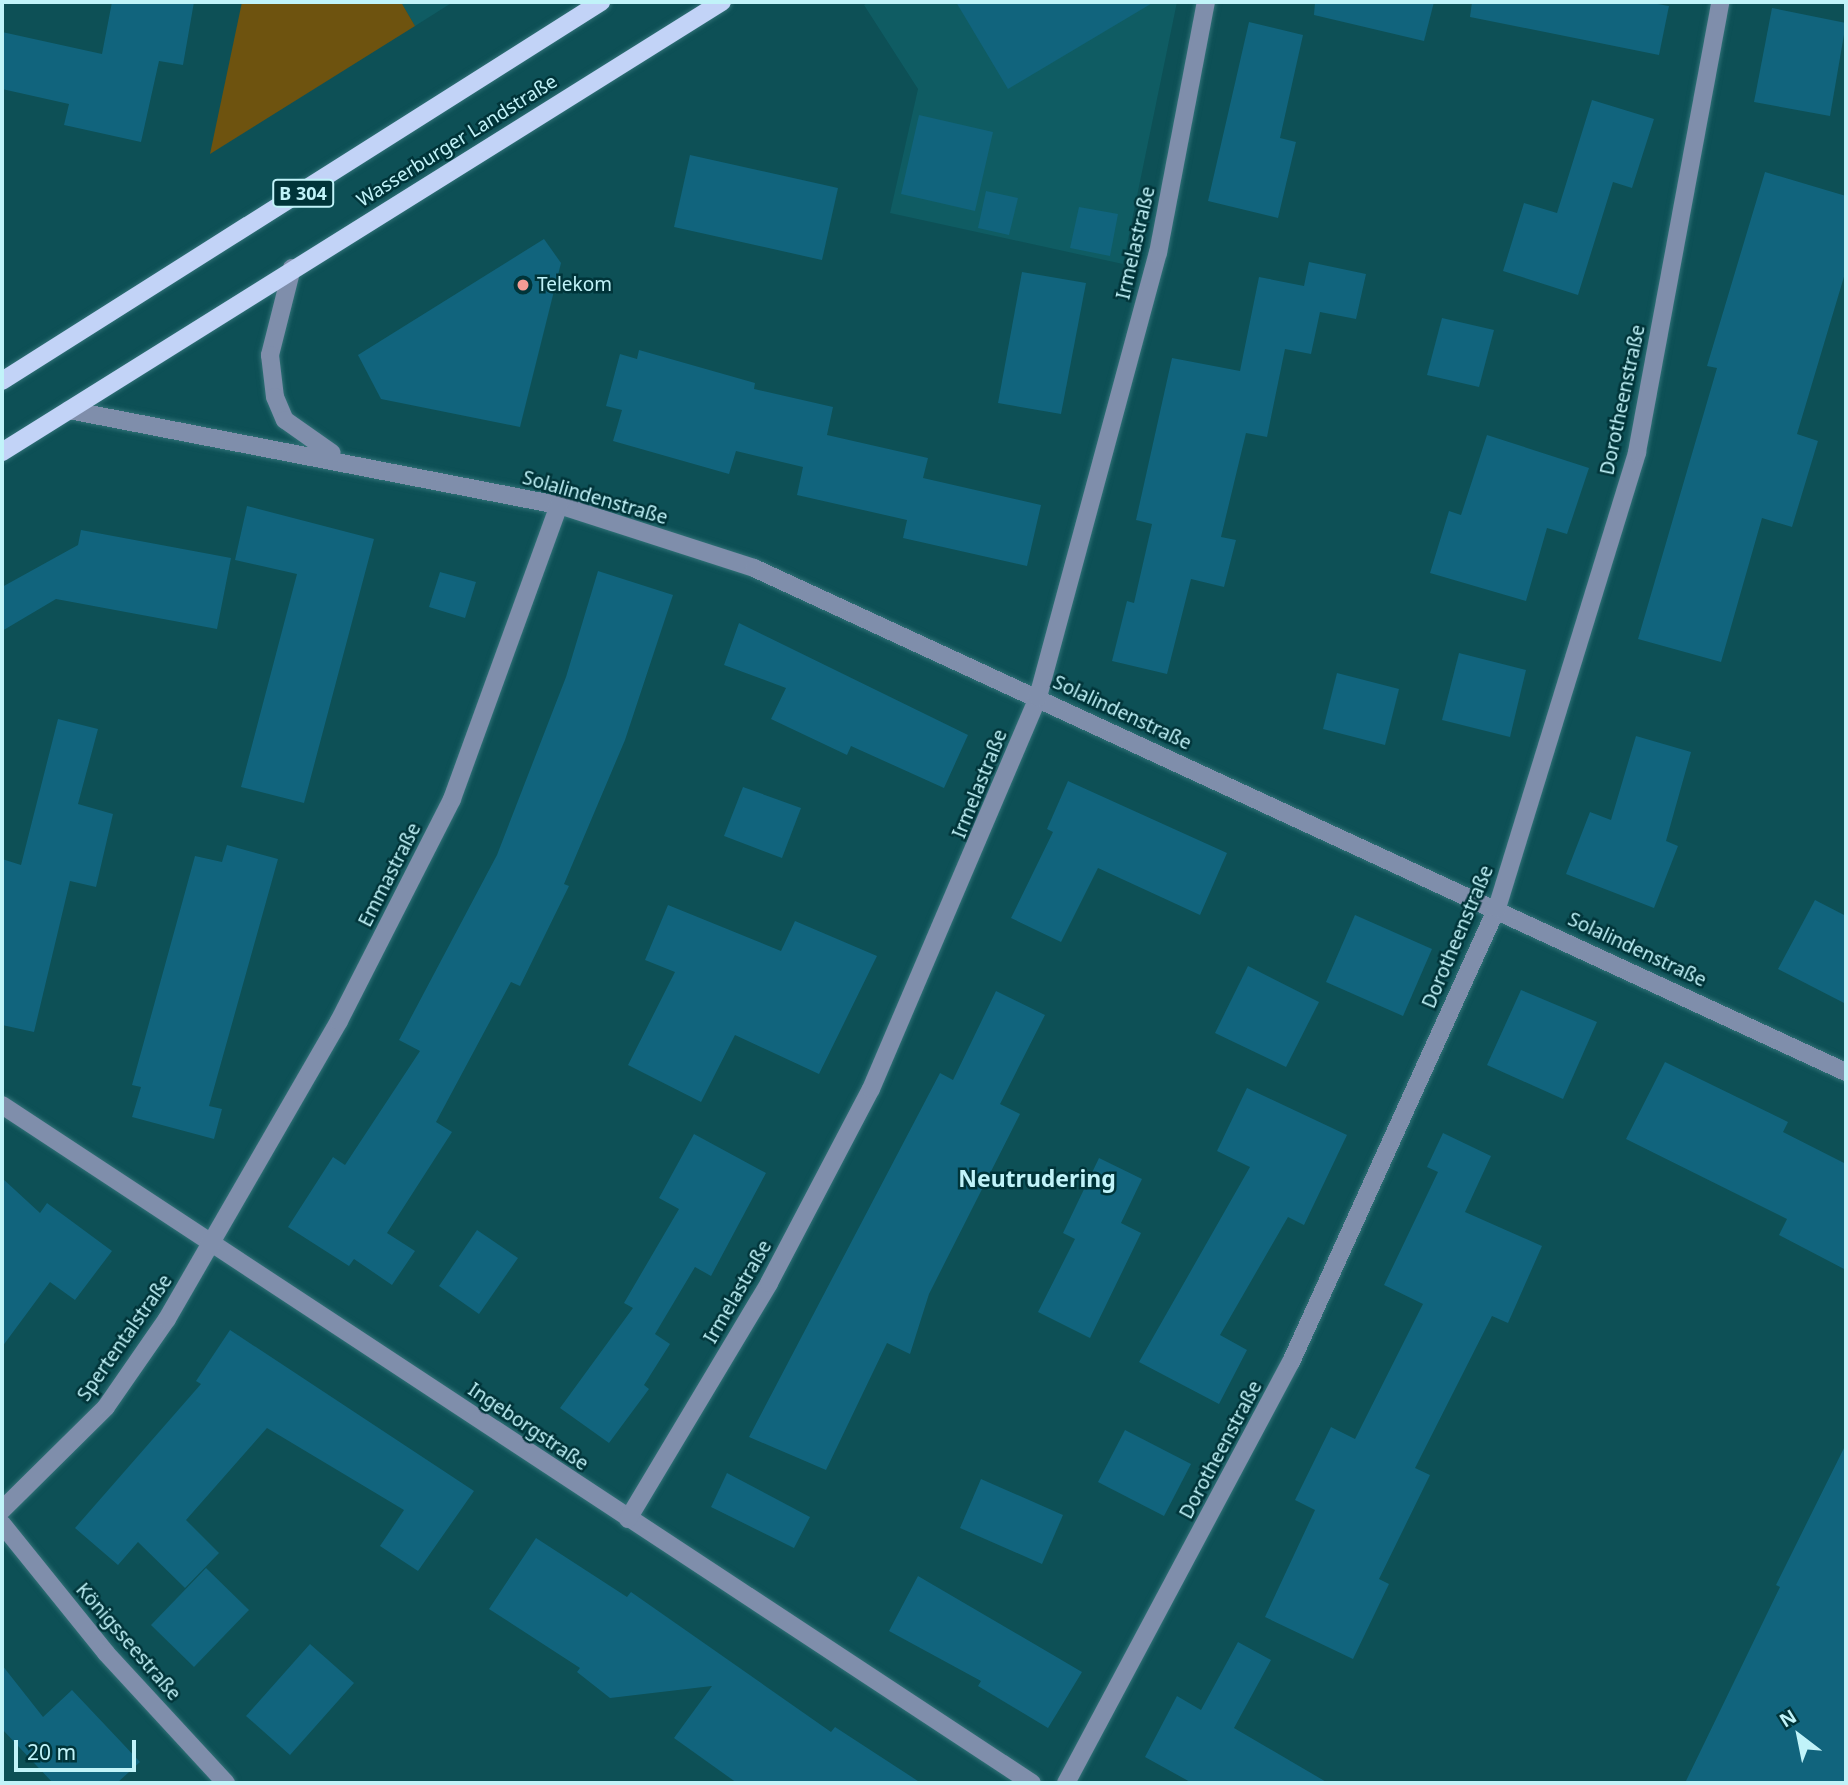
<!DOCTYPE html>
<html>
<head>
<meta charset="utf-8">
<style>
	body { margin:0 }
	#map { position:relative; width:1848px; height:1785px; overflow:hidden; background:#0d5056; font-family:"Noto Sans",sans-serif }
	div>[style] { position:absolute }
	[style*='--x'] { left:calc(var(--x)*1px); top:calc(var(--y)*1px); width:calc(var(--w)*1px); rotate:calc(var(--a)*1deg) }
	.built>* { inset:0; background:#0f5c63 }
	.green>* { inset:0; background:#6e530f }
	.building>* { inset:0; background:#11647d }
	.roads { filter:drop-shadow(0 0 2px #317177) drop-shadow(0 0 2px #317177) }
	.minor>* { height:18px; margin:-9px; padding:0 9px; transform-origin:9px; border-radius:9px; background:#7f8eab }
	.major>* { height:18px; margin:-9px; padding:0 9px; transform-origin:9px; border-radius:9px; background:#c2d3f7 }
	.dots>* { width:19px; height:19px; translate:-50% -50%; box-sizing:border-box; border:4px solid #003439; border-radius:50% }
	span { translate:-50% -50%; white-space:nowrap; text-align:center; line-height:1.15; -webkit-text-stroke:5px #003439; paint-order:stroke }
	.shield-label span { padding:2px 5px; background:#003439; border:2px solid; border-radius:5px; -webkit-text-stroke-width:0 }
	.shield-label { font-size:18px; color:#c1f3f9; font-weight:700 }
	.street-label { font-size:19px; color:#c1f3f9 }
	.poi-label { font-size:19px; color:#c1f3f9 }
	.left { translate:0 -50%; text-align:left }
	.quarter-label { font-size:23px; color:#c1f3f9; font-weight:700 }
	.frame { position:absolute; inset:0; border:4px solid #c1f3f9; pointer-events:none }
	.north { position:absolute; left:1764px; top:1701px; width:70px; height:70px; -webkit-text-stroke:5px #003439; paint-order:stroke; rotate:328deg; font-size:19px; font-weight:700; line-height:28px; text-align:center; color:#c1f3f9 }
	.north::after { content:''; display:block; margin:auto; width:24px; height:32px; background:#c1f3f9; clip-path:polygon(50% 0,100% 100%,50% 72%,0 100%) }
	.scale { position:absolute; left:14px; top:1740px; width:122px; height:32px; box-sizing:border-box; border:4px solid #c1f3f9; border-top:0; padding-left:9px; font-size:21px; line-height:24px; white-space:nowrap; color:#c1f3f9; -webkit-text-stroke:5px #003439; paint-order:stroke }
</style>
</head>
<body>
<div id="map">
	<div class="built">
		<i style="clip-path:polygon(401px 2px,453px 2px,415px 26px)"></i>
		<i style="clip-path:polygon(869px 2px,1177px 2px,1123px 264px,890px 213px,918px 89px,864px 5px)"></i>
	</div>
	<div class="green">
		<i style="clip-path:polygon(242px 2px,401px 2px,415px 26px,210px 154px)"></i>
	</div>
	<div class="building">
		<i style="clip-path:polygon(112px 2px,194px 2px,183px 65px,159px 61px,141px 142px,64px 125px,69px 104px,2px 89px,2px 32px,102px 54px)"></i>
		<i style="clip-path:polygon(956px 2px,1154px 2px,1008px 89px)"></i>
		<i style="clip-path:polygon(1315px 2px,1434px 2px,1424px 41px,1314px 15px)"></i>
		<i style="clip-path:polygon(1472px 2px,1646px 2px,1669px 6px,1659px 55px,1470px 17px)"></i>
		<i style="clip-path:polygon(1772px 8px,1846px 23px,1830px 116px,1754px 102px)"></i>
		<i style="clip-path:polygon(1249px 22px,1303px 35px,1280px 138px,1296px 142px,1278px 218px,1208px 201px)"></i>
		<i style="clip-path:polygon(1592px 100px,1654px 119px,1632px 188px,1613px 182px,1578px 295px,1503px 271px,1524px 203px,1557px 213px)"></i>
		<i style="clip-path:polygon(919px 115px,993px 132px,975px 211px,901px 194px)"></i>
		<i style="clip-path:polygon(690px 155px,838px 188px,822px 260px,674px 227px)"></i>
		<i style="clip-path:polygon(1765px 172px,1846px 196px,1846px 270px,1797px 434px,1818px 441px,1792px 527px,1762px 518px,1721px 662px,1638px 639px,1717px 368px,1707px 366px)"></i>
		<i style="clip-path:polygon(986px 191px,1018px 198px,1009px 235px,978px 228px)"></i>
		<i style="clip-path:polygon(1079px 207px,1118px 214px,1110px 256px,1070px 248px)"></i>
		<i style="clip-path:polygon(544px 239px,561px 263px,520px 427px,381px 399px,358px 355px)"></i>
		<i style="clip-path:polygon(1309px 262px,1366px 274px,1356px 319px,1320px 312px,1311px 354px,1285px 349px,1267px 437px,1246px 433px,1221px 537px,1236px 540px,1224px 587px,1191px 579px,1167px 674px,1112px 661px,1127px 601px,1134px 603px,1152px 524px,1136px 520px,1172px 358px,1240px 371px,1259px 277px,1304px 286px)"></i>
		<i style="clip-path:polygon(1022px 272px,1086px 283px,1061px 414px,998px 403px)"></i>
		<i style="clip-path:polygon(1442px 318px,1494px 330px,1479px 387px,1427px 375px)"></i>
		<i style="clip-path:polygon(639px 350px,755px 383px,754px 389px,833px 407px,827px 435px,928px 458px,923px 478px,1041px 505px,1027px 566px,903px 538px,907px 520px,797px 495px,803px 467px,736px 451px,729px 474px,613px 441px,622px 410px,606px 406px,620px 354px,637px 359px)"></i>
		<i style="clip-path:polygon(1487px 435px,1589px 468px,1567px 534px,1547px 528px,1526px 601px,1430px 573px,1449px 511px,1461px 515px)"></i>
		<i style="clip-path:polygon(247px 506px,374px 539px,304px 803px,241px 787px,297px 574px,235px 560px)"></i>
		<i style="clip-path:polygon(81px 530px,231px 558px,217px 629px,56px 599px,2px 631px,2px 587px,78px 545px)"></i>
		<i style="clip-path:polygon(598px 571px,673px 595px,625px 740px,564px 884px,569px 886px,520px 986px,511px 982px,436px 1122px,452px 1132px,387px 1233px,415px 1251px,392px 1285px,354px 1259px,349px 1266px,288px 1227px,333px 1157px,345px 1165px,420px 1051px,399px 1040px,497px 855px,566px 677px)"></i>
		<i style="clip-path:polygon(440px 572px,476px 582px,465px 618px,429px 607px)"></i>
		<i style="clip-path:polygon(739px 623px,968px 735px,944px 788px,851px 746px,847px 755px,771px 719px,786px 688px,724px 665px)"></i>
		<i style="clip-path:polygon(1459px 653px,1526px 670px,1510px 737px,1442px 720px)"></i>
		<i style="clip-path:polygon(1337px 673px,1399px 689px,1385px 745px,1323px 729px)"></i>
		<i style="clip-path:polygon(58px 719px,98px 729px,78px 804px,113px 814px,96px 887px,70px 881px,34px 1032px,2px 1025px,2px 859px,21px 865px)"></i>
		<i style="clip-path:polygon(1636px 736px,1691px 752px,1666px 841px,1678px 846px,1654px 908px,1566px 874px,1590px 812px,1611px 820px)"></i>
		<i style="clip-path:polygon(1068px 781px,1227px 853px,1200px 915px,1098px 868px,1061px 942px,1011px 918px,1053px 832px,1047px 829px)"></i>
		<i style="clip-path:polygon(743px 787px,801px 808px,782px 858px,724px 836px)"></i>
		<i style="clip-path:polygon(227px 845px,278px 859px,209px 1106px,222px 1109px,214px 1139px,132px 1117px,141px 1087px,132px 1085px,195px 856px,222px 862px)"></i>
		<i style="clip-path:polygon(1815px 900px,1846px 916px,1846px 1004px,1778px 969px)"></i>
		<i style="clip-path:polygon(668px 905px,781px 951px,795px 921px,877px 956px,819px 1074px,735px 1035px,701px 1102px,628px 1065px,675px 972px,645px 960px)"></i>
		<i style="clip-path:polygon(1355px 915px,1432px 949px,1403px 1016px,1326px 982px)"></i>
		<i style="clip-path:polygon(1248px 966px,1319px 1002px,1286px 1067px,1215px 1033px)"></i>
		<i style="clip-path:polygon(1521px 990px,1597px 1022px,1563px 1099px,1487px 1065px)"></i>
		<i style="clip-path:polygon(996px 991px,1045px 1015px,1000px 1104px,1020px 1114px,929px 1294px,910px 1354px,887px 1343px,826px 1470px,749px 1437px,940px 1073px,953px 1080px)"></i>
		<i style="clip-path:polygon(1665px 1062px,1788px 1122px,1783px 1132px,1846px 1164px,1846px 1270px,1779px 1235px,1787px 1219px,1626px 1139px)"></i>
		<i style="clip-path:polygon(1247px 1088px,1347px 1135px,1304px 1225px,1288px 1217px,1220px 1335px,1247px 1350px,1219px 1404px,1139px 1362px,1250px 1167px,1217px 1151px)"></i>
		<i style="clip-path:polygon(1443px 1133px,1491px 1156px,1465px 1212px,1542px 1246px,1508px 1323px,1492px 1316px,1415px 1468px,1430px 1475px,1379px 1579px,1389px 1584px,1353px 1659px,1265px 1617px,1315px 1510px,1295px 1500px,1331px 1427px,1355px 1439px,1423px 1304px,1384px 1285px,1438px 1172px,1427px 1167px)"></i>
		<i style="clip-path:polygon(694px 1134px,766px 1173px,711px 1276px,695px 1267px,655px 1334px,670px 1344px,644px 1385px,649px 1389px,609px 1443px,560px 1408px,633px 1308px,624px 1303px,679px 1209px,659px 1198px)"></i>
		<i style="clip-path:polygon(1099px 1158px,1142px 1179px,1121px 1223px,1141px 1233px,1090px 1338px,1038px 1312px,1075px 1239px,1063px 1233px)"></i>
		<i style="clip-path:polygon(2px 1178px,40px 1213px,47px 1203px,112px 1251px,75px 1300px,50px 1282px,2px 1347px)"></i>
		<i style="clip-path:polygon(477px 1230px,518px 1258px,479px 1314px,439px 1286px)"></i>
		<i style="clip-path:polygon(230px 1330px,474px 1491px,418px 1571px,380px 1546px,404px 1510px,267px 1428px,186px 1520px,219px 1553px,185px 1588px,138px 1542px,118px 1565px,75px 1528px,201px 1384px,196px 1381px)"></i>
		<i style="clip-path:polygon(1125px 1430px,1191px 1464px,1164px 1516px,1098px 1482px)"></i>
		<i style="clip-path:polygon(1846px 1444px,1846px 1783px,1685px 1783px,1780px 1587px,1776px 1585px)"></i>
		<i style="clip-path:polygon(727px 1473px,810px 1517px,794px 1548px,711px 1507px)"></i>
		<i style="clip-path:polygon(981px 1479px,1063px 1515px,1042px 1564px,960px 1528px)"></i>
		<i style="clip-path:polygon(536px 1538px,627px 1597px,631px 1592px,831px 1732px,835px 1727px,921px 1783px,737px 1783px,674px 1738px,712px 1686px,610px 1698px,577px 1672px,580px 1668px,489px 1609px)"></i>
		<i style="clip-path:polygon(206px 1568px,249px 1610px,194px 1667px,151px 1625px)"></i>
		<i style="clip-path:polygon(918px 1576px,1082px 1672px,1048px 1728px,978px 1686px,981px 1681px,889px 1631px)"></i>
		<i style="clip-path:polygon(1238px 1642px,1271px 1660px,1234px 1728px,1328px 1783px,1192px 1783px,1145px 1757px,1177px 1696px,1201px 1710px)"></i>
		<i style="clip-path:polygon(310px 1644px,354px 1683px,290px 1755px,246px 1716px)"></i>
		<i style="clip-path:polygon(2px 1665px,43px 1717px,72px 1690px,140px 1762px,117px 1783px,53px 1783px,2px 1729px)"></i>
	</div>
	<div class="roads">
		<div class="minor">
			<i style="--x:292;--y:268;--w:90;--a:104.2"></i>
			<i style="--x:270;--y:355;--w:42;--a:83.2"></i>
			<i style="--x:275;--y:397;--w:25;--a:67"></i>
			<i style="--x:285;--y:420;--w:57;--a:35.1"></i>
			<i style="--x:69;--y:410;--w:499;--a:11"></i>
			<i style="--x:559;--y:505;--w:205;--a:17.9"></i>
			<i style="--x:754;--y:568;--w:1203;--a:24.78"></i>
			<i style="--x:2;--y:1105;--w:1233;--a:33.36"></i>
			<i style="--x:2;--y:1510;--w:146;--a:-44.7"></i>
			<i style="--x:106;--y:1407;--w:107;--a:-55.3"></i>
			<i style="--x:167;--y:1319;--w:344;--a:-60"></i>
			<i style="--x:339;--y:1021;--w:249;--a:-63"></i>
			<i style="--x:452;--y:799;--w:313;--a:-70"></i>
			<i style="--x:628;--y:1519;--w:275;--a:-59.1"></i>
			<i style="--x:769;--y:1283;--w:219;--a:-62.3"></i>
			<i style="--x:871;--y:1089;--w:426;--a:-66.9"></i>
			<i style="--x:1038;--y:697;--w:460;--a:-74.9"></i>
			<i style="--x:1158;--y:253;--w:256;--a:-79.2"></i>
			<i style="--x:2;--y:1524;--w:166;--a:51.1"></i>
			<i style="--x:106;--y:1653;--w:177;--a:47.3"></i>
			<i style="--x:1066;--y:1783;--w:477;--a:-61.9"></i>
			<i style="--x:1291;--y:1362;--w:499;--a:-65.6"></i>
			<i style="--x:1497;--y:908;--w:477;--a:-72.9"></i>
			<i style="--x:1637;--y:452;--w:458;--a:-79.5"></i>
		</div>
		<div class="major">
			<i style="--x:2;--y:381;--w:709;--a:-32.32"></i>
			<i style="--x:2;--y:452;--w:849;--a:-32.01"></i>
		</div>
	</div>
	<div class="dots">
		<i style="left:523px;top:285px;background:#f59c95"></i>
	</div>
	<div class="shield-label">
		<span style="left:303px;top:193px">B 304</span>
	</div>
	<div class="street-label">
		<span style="left:457px;top:141px;rotate:-32deg">Wasserburger Landstraße</span>
		<span style="left:1136px;top:243px;rotate:-77deg">Irmelastraße</span>
		<span style="left:1623px;top:400px;rotate:-78deg">Dorotheenstraße</span>
		<span style="left:595px;top:498px;rotate:16deg">Solalindenstraße</span>
		<span style="left:1122px;top:713px;rotate:25deg">Solalindenstraße</span>
		<span style="left:980px;top:784px;rotate:-68deg">Irmelastraße</span>
		<span style="left:390px;top:875px;rotate:-63deg">Emmastraße</span>
		<span style="left:1458px;top:937px;rotate:-67deg">Dorotheenstraße</span>
		<span style="left:1637px;top:950px;rotate:25deg">Solalindenstraße</span>
		<span style="left:738px;top:1292px;rotate:-60deg">Irmelastraße</span>
		<span style="left:125px;top:1338px;rotate:-55deg">Spertentalstraße</span>
		<span style="left:528px;top:1427px;rotate:34deg">Ingeborgstraße</span>
		<span style="left:1221px;top:1450px;rotate:-62deg">Dorotheenstraße</span>
		<span style="left:128px;top:1642px;rotate:49deg">Königsseestraße</span>
	</div>
	<div class="poi-label">
		<span class="left" style="left:537px;top:285px">Telekom</span>
	</div>
	<div class="quarter-label">
		<span style="left:1037px;top:1178px">Neutrudering</span>
	</div>
	<div class="frame"></div>
	<div class="north">N</div>
	<div class="scale">20 m</div>
</div>
</body>
</html>
